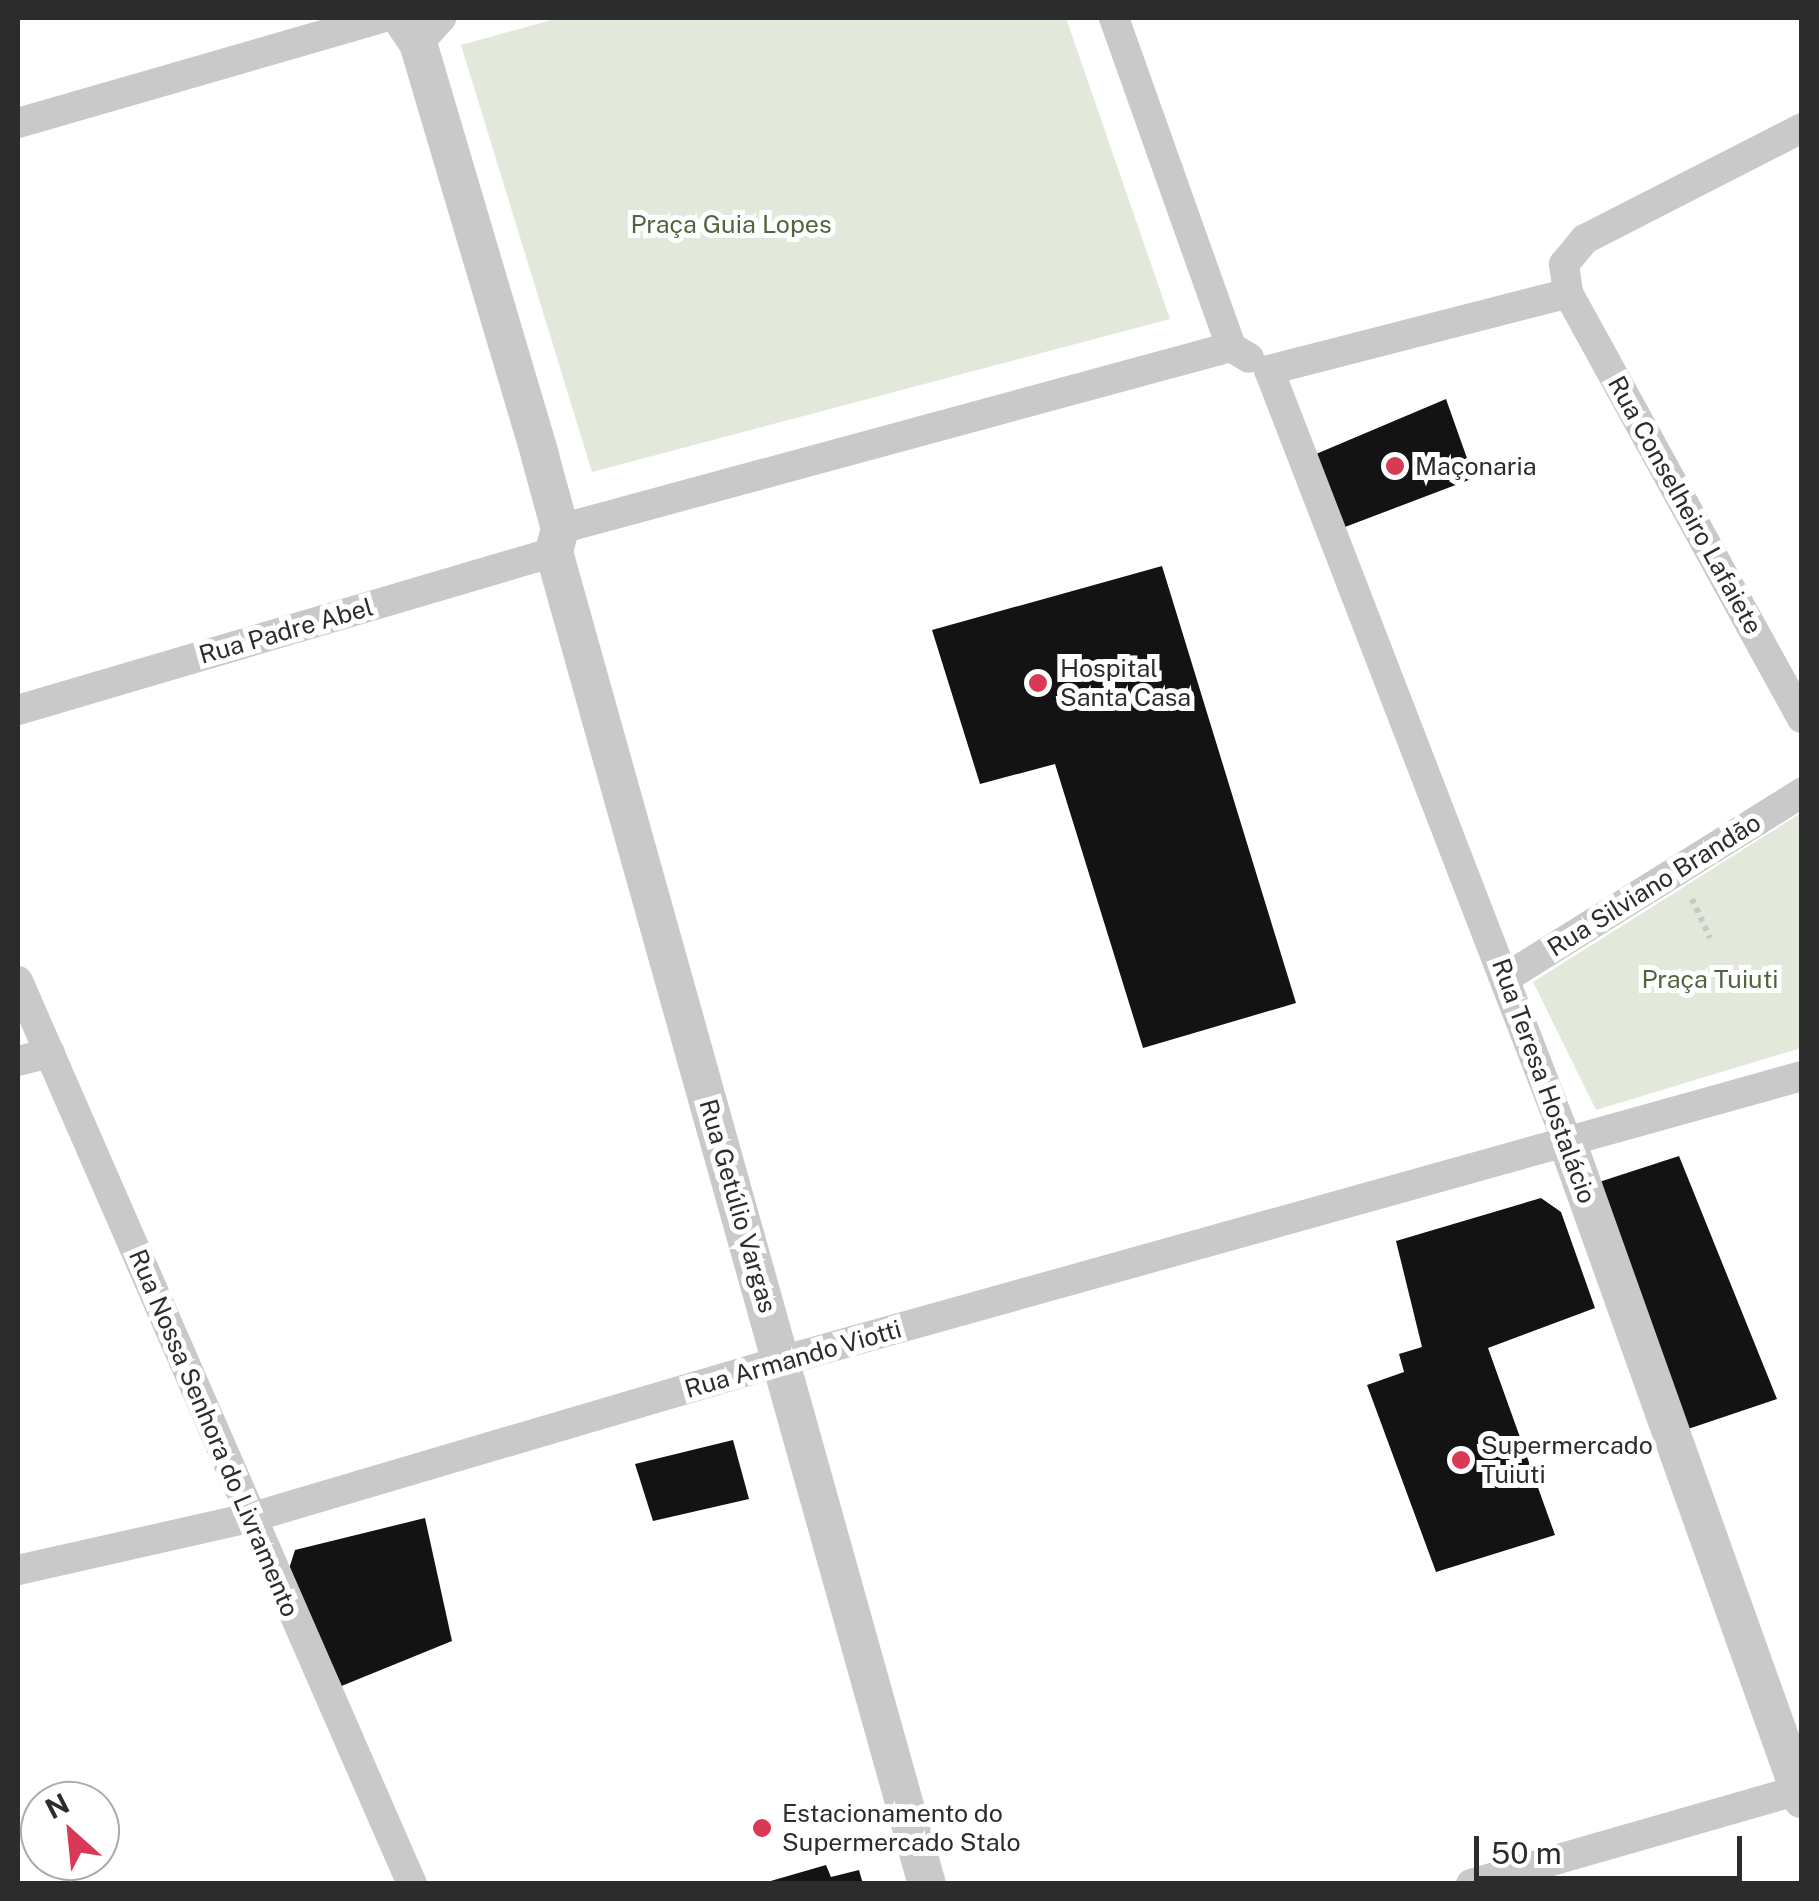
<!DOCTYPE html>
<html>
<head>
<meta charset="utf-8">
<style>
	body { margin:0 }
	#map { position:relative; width:1819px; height:1901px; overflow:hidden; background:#fff; font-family:"Public Sans",sans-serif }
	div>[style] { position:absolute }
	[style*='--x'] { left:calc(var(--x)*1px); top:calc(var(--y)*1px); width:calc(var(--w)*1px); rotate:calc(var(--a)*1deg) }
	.green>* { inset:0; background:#e3e9da }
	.building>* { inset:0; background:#131313 }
	.path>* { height:6px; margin-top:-3px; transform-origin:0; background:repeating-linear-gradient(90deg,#c9c9c9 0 5px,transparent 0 10px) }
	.minor>* { height:30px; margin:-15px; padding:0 15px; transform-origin:15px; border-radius:15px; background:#c9c9c9 }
	.tertiary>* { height:38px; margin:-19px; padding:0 19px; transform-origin:19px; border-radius:19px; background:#c9c9c9 }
	.dots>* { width:28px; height:28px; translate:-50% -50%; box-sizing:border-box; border:5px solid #fff; border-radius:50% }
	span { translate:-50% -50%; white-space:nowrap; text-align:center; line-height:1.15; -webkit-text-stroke:10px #fff; paint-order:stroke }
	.park-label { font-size:25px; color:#53643d }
	.poi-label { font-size:25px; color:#2c2c2c }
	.left { translate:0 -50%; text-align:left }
	.street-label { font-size:25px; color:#2c2c2c }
	.frame { position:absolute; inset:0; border:20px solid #2c2c2c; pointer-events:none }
	.north { position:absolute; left:20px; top:1781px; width:100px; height:100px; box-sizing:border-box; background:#fff; border:2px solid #ababab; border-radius:50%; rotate:333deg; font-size:28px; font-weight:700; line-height:40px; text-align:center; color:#2c2c2c }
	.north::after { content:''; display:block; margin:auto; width:35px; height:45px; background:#d83954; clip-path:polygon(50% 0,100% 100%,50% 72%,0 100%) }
	.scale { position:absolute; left:1474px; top:1836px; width:268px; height:45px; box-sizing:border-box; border:5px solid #2c2c2c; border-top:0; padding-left:12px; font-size:30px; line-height:35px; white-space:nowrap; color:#2c2c2c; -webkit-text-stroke:8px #fff; paint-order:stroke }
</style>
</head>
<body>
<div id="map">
	<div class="green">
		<i style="clip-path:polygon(559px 18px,1066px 18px,1170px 319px,592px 472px,461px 45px)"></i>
		<i style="clip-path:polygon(1801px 813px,1801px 1048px,1596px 1110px,1533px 982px)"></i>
	</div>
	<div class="building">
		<i style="clip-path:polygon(1446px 399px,1474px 478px,1345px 527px,1316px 454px)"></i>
		<i style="clip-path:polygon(1162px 566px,1296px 1003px,1143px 1048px,1055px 764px,980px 784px,932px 630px)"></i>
		<i style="clip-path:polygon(1679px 1156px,1777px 1399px,1688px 1429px,1593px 1184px)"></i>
		<i style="clip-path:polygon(1541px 1198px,1561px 1212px,1595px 1308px,1488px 1348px,1555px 1535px,1436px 1572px,1367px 1385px,1404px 1372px,1399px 1354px,1422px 1347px,1396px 1241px)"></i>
		<i style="clip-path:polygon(733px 1440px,749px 1499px,653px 1521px,635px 1464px)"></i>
		<i style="clip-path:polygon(425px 1518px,452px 1641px,339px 1687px,288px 1572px,295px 1550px)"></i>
		<i style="clip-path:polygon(826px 1865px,831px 1877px,859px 1870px,863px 1884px,760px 1884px)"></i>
	</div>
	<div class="path">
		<i style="--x:1692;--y:899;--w:43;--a:65.2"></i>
	</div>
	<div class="minor">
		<i style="--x:1114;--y:18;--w:349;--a:70.4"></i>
		<i style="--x:1231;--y:347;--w:21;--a:31"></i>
		<i style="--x:418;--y:43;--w:34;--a:-47"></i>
		<i style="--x:18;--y:123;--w:379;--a:-16.1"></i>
		<i style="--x:1802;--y:128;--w:244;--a:152.9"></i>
		<i style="--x:1585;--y:239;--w:33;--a:130"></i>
		<i style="--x:1564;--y:264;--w:29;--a:82"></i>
		<i style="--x:1568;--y:293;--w:485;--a:61.2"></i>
		<i style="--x:1269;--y:370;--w:830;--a:68.88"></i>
		<i style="--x:1269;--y:370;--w:309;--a:-14.4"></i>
		<i style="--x:560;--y:529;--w:695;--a:-15.18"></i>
		<i style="--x:18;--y:710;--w:559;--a:-16.42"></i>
		<i style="--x:1507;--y:977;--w:348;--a:-32"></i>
		<i style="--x:18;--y:981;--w:985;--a:66.43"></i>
		<i style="--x:18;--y:1061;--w:33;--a:-14"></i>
		<i style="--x:18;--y:1570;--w:237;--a:-12.7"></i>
		<i style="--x:249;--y:1518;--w:555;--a:-16.44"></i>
		<i style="--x:781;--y:1361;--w:1060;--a:-15.6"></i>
		<i style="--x:1471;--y:1884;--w:340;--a:-16"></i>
	</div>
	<div class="tertiary">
		<i style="--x:401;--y:18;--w:30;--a:56"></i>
		<i style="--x:418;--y:43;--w:431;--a:73.5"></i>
		<i style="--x:540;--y:456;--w:76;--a:74.7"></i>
		<i style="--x:560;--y:529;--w:24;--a:105"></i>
		<i style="--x:554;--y:552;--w:1383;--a:74.36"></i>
		<i style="--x:1568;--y:1144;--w:696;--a:70.34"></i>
	</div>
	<div class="dots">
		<i style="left:1395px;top:466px;background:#d83954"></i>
		<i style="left:1038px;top:683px;background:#d83954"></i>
		<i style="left:1461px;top:1460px;background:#d83954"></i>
		<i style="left:762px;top:1828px;background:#d83954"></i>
	</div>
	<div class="park-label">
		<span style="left:731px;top:224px">Praça Guia Lopes</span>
		<span style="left:1710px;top:979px">Praça Tuiuti</span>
	</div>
	<div class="poi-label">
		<span class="left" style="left:1415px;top:466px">Maçonaria</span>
		<span class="left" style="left:1060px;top:683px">Hospital<br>Santa Casa</span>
		<span class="left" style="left:1481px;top:1460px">Supermercado<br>Tuiuti</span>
		<span class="left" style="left:782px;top:1828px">Estacionamento do<br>Supermercado Stalo</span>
	</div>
	<div class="street-label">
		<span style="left:1685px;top:505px;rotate:61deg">Rua Conselheiro Lafaiete</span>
		<span style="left:286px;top:631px;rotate:-16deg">Rua Padre Abel</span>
		<span style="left:1654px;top:885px;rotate:-32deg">Rua Silviano Brandão</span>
		<span style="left:1544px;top:1081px;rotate:70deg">Rua Teresa Hostalácio</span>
		<span style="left:738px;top:1206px;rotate:74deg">Rua Getúlio Vargas</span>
		<span style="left:793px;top:1359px;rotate:-16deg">Rua Armando Viotti</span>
		<span style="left:214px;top:1433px;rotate:67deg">Rua Nossa Senhora do Livramento</span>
	</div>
	<div class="frame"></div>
	<div class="north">N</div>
	<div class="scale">50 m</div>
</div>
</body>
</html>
